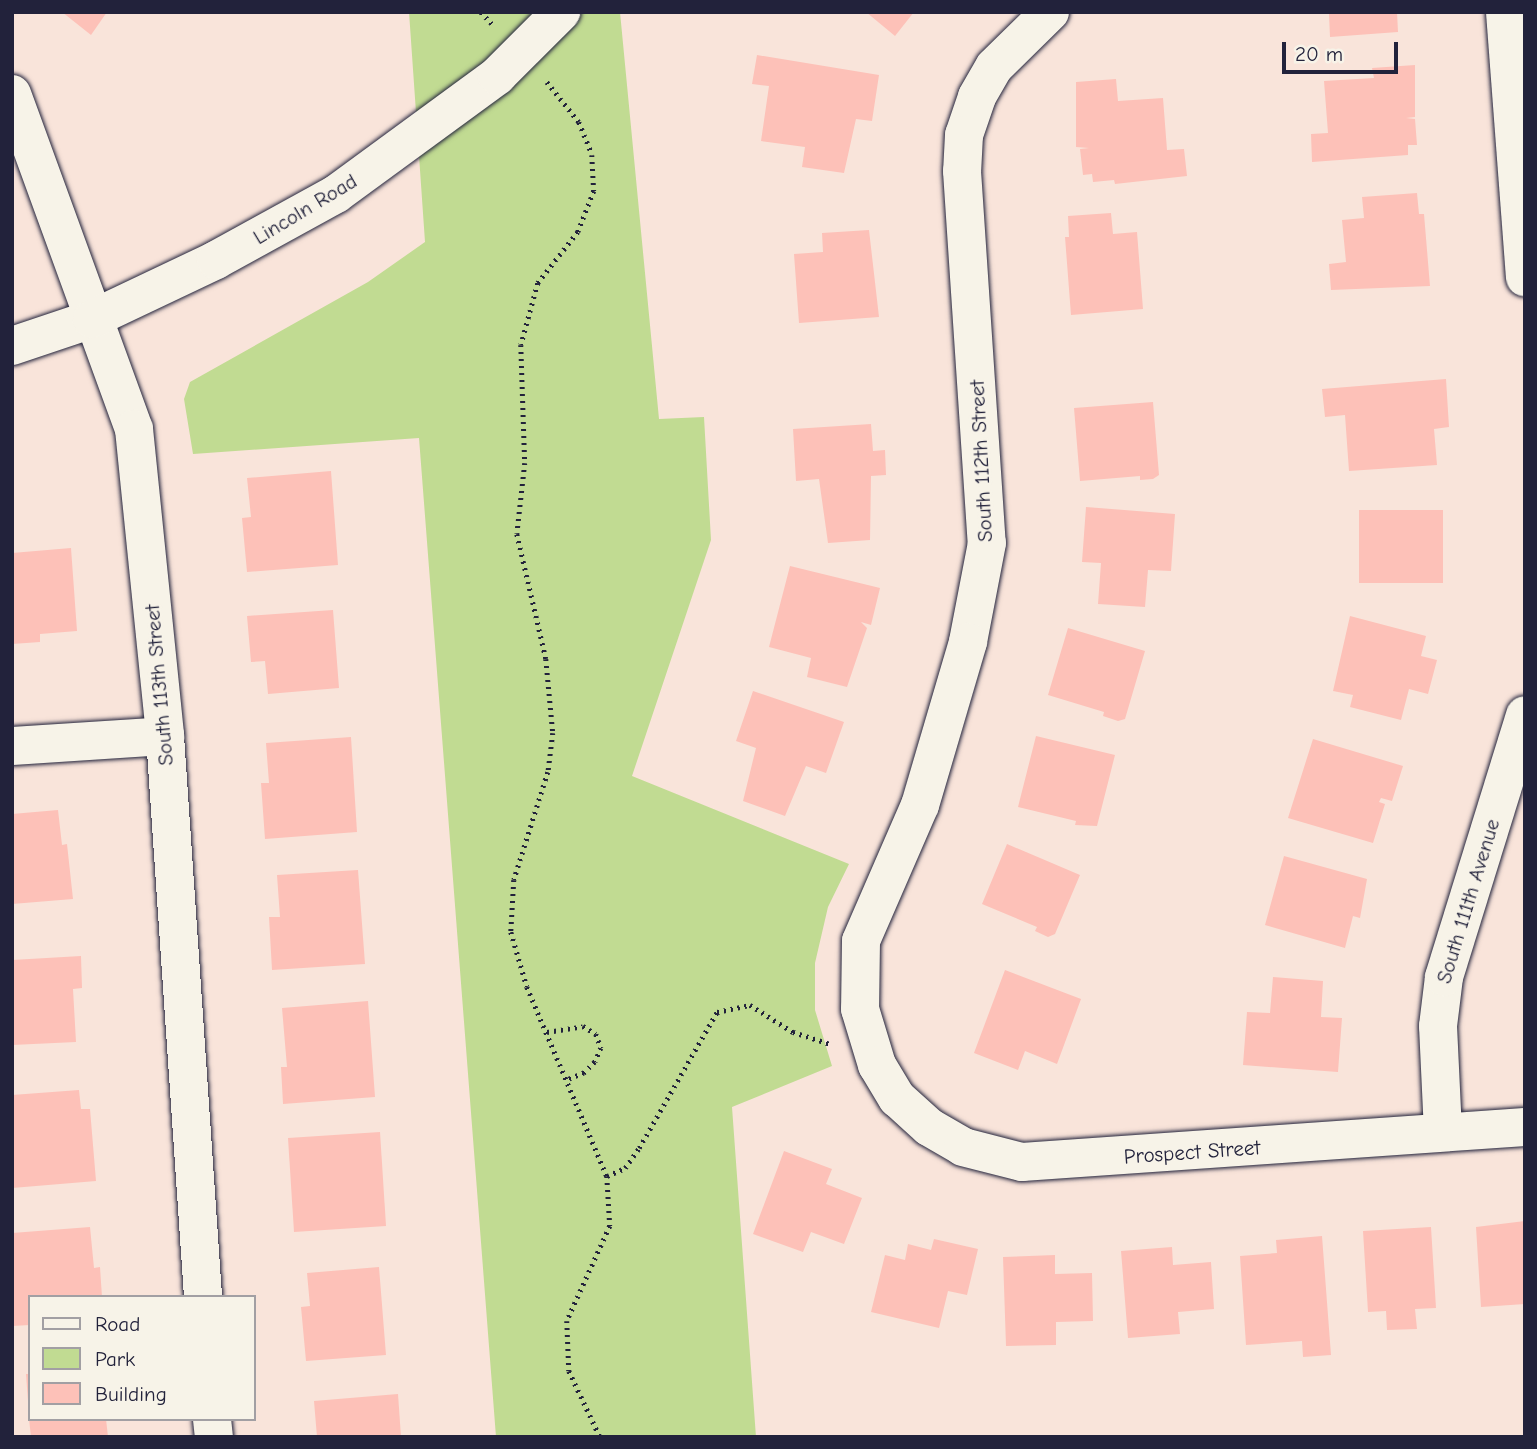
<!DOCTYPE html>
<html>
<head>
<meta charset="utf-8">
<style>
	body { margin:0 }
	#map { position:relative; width:1537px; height:1449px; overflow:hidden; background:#f9e4da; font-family:"Comic Neue",sans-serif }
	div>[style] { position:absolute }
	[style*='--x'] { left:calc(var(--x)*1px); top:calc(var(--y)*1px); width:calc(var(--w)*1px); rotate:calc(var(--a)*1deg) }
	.green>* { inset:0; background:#c1db92 }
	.building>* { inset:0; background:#fdc1b8 }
	.path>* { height:4.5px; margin-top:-2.25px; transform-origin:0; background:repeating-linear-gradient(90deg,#22223b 0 2px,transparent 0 7px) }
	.roads { filter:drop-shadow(0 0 2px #22223b) drop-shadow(0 0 2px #22223b) }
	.minor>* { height:38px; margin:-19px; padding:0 19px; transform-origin:19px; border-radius:19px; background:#f7f3e8 }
	.tertiary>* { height:38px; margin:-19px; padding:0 19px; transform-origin:19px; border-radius:19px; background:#f7f3e8 }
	span { translate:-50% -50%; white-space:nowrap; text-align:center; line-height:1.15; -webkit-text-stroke:5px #f7f3e8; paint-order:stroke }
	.street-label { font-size:21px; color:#22223b }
	.frame { position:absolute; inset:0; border:14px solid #22223b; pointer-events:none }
	.legend { position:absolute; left:28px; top:1295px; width:228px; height:126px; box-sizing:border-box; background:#f7f3e8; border:2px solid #a29fa3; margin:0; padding:9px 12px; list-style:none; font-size:21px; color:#22223b }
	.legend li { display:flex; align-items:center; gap:14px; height:35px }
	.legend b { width:35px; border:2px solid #a29fa3 }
	.scale { position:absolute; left:1282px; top:42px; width:116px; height:32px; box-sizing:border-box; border:4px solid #22223b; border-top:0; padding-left:9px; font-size:21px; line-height:24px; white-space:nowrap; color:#22223b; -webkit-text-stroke:5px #f7f3e8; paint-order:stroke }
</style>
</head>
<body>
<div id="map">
	<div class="green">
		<i style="clip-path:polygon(409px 12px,620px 12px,659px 419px,704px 417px,711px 540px,632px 776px,849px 864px,828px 907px,815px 963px,815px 1010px,832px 1066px,732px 1107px,756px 1437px,496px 1437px,419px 438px,193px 454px,184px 399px,190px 382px,368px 282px,425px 242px)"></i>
	</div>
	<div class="building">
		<i style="clip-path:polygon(62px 12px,107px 12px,91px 35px)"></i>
		<i style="clip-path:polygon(866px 12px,914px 12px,895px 36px)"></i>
		<i style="clip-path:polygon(1311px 12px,1397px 12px,1398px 32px,1330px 37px,1329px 14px)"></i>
		<i style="clip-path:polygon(757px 55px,879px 75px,872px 121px,856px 119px,844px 173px,802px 167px,805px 147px,761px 141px,769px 86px,752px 84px)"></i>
		<i style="clip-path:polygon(1415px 65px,1415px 117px,1406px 118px,1415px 119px,1417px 145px,1408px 145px,1408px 155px,1312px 162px,1311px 134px,1328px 133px,1324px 81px,1374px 78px,1372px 68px)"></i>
		<i style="clip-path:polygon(1116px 79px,1118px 101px,1163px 98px,1167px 150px,1184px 149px,1187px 176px,1115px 184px,1114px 180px,1093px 182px,1092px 174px,1083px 175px,1080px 149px,1089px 148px,1076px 147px,1076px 82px)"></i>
		<i style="clip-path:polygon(1417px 193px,1419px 214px,1424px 214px,1430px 286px,1331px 290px,1329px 264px,1346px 262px,1342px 220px,1364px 218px,1362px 197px)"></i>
		<i style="clip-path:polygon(1111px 213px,1113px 234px,1137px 232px,1143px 309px,1071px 315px,1065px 237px,1069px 237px,1068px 216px)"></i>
		<i style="clip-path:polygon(869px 230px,879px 317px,799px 323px,794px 254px,823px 252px,822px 233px)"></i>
		<i style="clip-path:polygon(1446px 379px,1449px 427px,1434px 429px,1437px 465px,1349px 471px,1345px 415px,1325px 417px,1322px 389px)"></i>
		<i style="clip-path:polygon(1153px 402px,1159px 475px,1153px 479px,1140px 480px,1140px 476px,1080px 481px,1074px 408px)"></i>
		<i style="clip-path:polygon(871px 424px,873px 451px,885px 450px,886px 475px,871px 476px,870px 540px,828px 543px,819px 479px,796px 481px,793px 429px)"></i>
		<i style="clip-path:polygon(331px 471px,338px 565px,247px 572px,242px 518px,251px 517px,247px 478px)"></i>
		<i style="clip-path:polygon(1086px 507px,1175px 514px,1171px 571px,1148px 570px,1145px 607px,1098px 604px,1101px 563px,1082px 562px)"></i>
		<i style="clip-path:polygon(1359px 510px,1443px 510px,1443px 583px,1359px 583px)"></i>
		<i style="clip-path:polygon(71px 548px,77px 631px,40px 634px,40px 642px,12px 644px,12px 553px)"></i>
		<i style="clip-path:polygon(790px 566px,880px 588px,871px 625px,861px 622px,867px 628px,847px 687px,807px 677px,811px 658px,769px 647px)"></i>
		<i style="clip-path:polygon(333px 610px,339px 688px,268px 694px,265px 661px,251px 662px,247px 616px)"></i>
		<i style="clip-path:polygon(1350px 616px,1426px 636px,1421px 656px,1437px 660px,1428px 694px,1409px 689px,1401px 720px,1350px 707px,1353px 695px,1333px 691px)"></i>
		<i style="clip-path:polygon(1068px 628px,1145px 651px,1125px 719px,1118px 721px,1103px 716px,1104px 712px,1048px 695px)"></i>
		<i style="clip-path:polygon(753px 691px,844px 722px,826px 773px,806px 766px,785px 816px,743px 801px,756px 748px,736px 741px)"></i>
		<i style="clip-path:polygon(1036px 736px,1115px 755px,1097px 826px,1075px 825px,1076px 821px,1018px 807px)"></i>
		<i style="clip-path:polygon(351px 737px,357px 832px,265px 839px,261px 783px,269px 783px,266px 743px)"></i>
		<i style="clip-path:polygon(1313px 739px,1403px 766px,1392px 801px,1381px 798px,1379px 802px,1385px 804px,1373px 843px,1288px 818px)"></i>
		<i style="clip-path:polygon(58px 810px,62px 845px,67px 844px,73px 899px,12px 904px,12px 814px)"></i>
		<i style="clip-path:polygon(1007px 844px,1080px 875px,1055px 934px,1048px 937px,1035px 931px,1037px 927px,982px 904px)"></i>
		<i style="clip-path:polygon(1284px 856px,1367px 879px,1360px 918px,1353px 916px,1345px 948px,1265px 925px)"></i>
		<i style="clip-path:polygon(358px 870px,365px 964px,272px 970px,269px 917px,280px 917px,277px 875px)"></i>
		<i style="clip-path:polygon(81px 956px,82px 988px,73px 989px,76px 1042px,12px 1045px,12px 960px)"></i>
		<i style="clip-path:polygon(1005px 970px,1081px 999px,1057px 1064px,1025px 1051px,1018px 1070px,974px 1053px)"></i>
		<i style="clip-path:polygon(1273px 977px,1323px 981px,1321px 1017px,1342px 1018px,1338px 1072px,1243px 1065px,1247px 1012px,1270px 1013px)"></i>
		<i style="clip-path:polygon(368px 1001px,375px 1097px,283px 1104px,281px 1067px,287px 1067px,282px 1008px)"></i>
		<i style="clip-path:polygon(79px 1090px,81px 1109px,90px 1109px,96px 1181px,12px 1188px,12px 1095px)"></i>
		<i style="clip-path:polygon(380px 1132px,386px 1226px,294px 1232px,288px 1138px)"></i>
		<i style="clip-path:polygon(784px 1151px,832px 1169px,826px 1184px,862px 1198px,844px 1244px,811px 1232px,803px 1252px,753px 1234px)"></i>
		<i style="clip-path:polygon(1525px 1221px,1525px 1304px,1481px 1307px,1476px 1227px)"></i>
		<i style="clip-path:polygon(90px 1227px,94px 1268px,100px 1267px,102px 1297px,30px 1297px,30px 1325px,12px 1326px,12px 1233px)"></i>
		<i style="clip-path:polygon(1431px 1227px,1436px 1308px,1415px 1309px,1417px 1329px,1387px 1330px,1386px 1311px,1368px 1312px,1363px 1231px)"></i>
		<i style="clip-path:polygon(1322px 1236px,1331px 1355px,1303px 1357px,1302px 1341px,1246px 1345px,1240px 1256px,1277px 1253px,1276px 1240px)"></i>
		<i style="clip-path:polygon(934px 1239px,978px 1249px,967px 1295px,948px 1291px,939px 1328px,871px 1312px,885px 1255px,905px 1260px,908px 1244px,931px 1250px)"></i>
		<i style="clip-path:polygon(1172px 1247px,1173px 1265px,1211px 1262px,1214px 1309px,1178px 1312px,1180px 1334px,1128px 1338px,1121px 1251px)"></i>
		<i style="clip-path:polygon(1055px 1255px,1055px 1274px,1092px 1273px,1093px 1321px,1056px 1322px,1056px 1345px,1006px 1346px,1003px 1257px)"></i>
		<i style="clip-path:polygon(379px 1267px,386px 1355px,306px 1361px,301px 1307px,310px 1306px,307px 1273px)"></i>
		<i style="clip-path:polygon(26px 1374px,30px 1374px,30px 1401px,28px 1401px)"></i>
		<i style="clip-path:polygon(398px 1394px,401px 1437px,317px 1437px,314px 1401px)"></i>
		<i style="clip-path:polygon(29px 1419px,106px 1419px,108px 1437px,31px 1437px)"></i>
	</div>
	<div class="path">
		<i style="--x:481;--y:12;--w:18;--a:47"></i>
		<i style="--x:547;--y:82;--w:51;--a:51.3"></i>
		<i style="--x:579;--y:122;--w:35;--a:68"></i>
		<i style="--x:592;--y:155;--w:36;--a:87"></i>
		<i style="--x:594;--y:191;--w:44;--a:111.3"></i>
		<i style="--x:578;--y:232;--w:65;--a:128.1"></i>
		<i style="--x:538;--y:283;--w:64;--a:105.3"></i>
		<i style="--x:521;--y:345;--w:118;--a:88.1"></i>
		<i style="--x:525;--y:463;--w:71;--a:96.4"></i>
		<i style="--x:517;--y:534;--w:128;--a:76.9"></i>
		<i style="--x:546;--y:659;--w:74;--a:84.6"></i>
		<i style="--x:553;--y:733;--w:39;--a:97"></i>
		<i style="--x:548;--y:772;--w:113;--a:107.5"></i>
		<i style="--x:514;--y:880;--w:52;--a:93.3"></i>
		<i style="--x:511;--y:932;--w:57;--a:73.8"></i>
		<i style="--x:527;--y:987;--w:205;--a:67.1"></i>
		<i style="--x:607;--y:1176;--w:50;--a:86.6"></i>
		<i style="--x:610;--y:1226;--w:104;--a:114.4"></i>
		<i style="--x:567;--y:1321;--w:50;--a:87.7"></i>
		<i style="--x:569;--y:1371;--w:73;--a:64.8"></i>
		<i style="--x:547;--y:1032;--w:36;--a:-9"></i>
		<i style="--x:583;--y:1026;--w:15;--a:32"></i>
		<i style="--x:596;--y:1034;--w:15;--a:70"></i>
		<i style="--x:601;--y:1048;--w:15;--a:113"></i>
		<i style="--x:595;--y:1062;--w:16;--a:135"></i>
		<i style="--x:584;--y:1073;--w:18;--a:158"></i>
		<i style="--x:607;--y:1176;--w:20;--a:-24"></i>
		<i style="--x:625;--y:1168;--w:24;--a:-55"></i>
		<i style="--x:639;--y:1148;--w:157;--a:-60.2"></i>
		<i style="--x:717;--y:1012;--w:34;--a:-12"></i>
		<i style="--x:750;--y:1005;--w:51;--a:32.1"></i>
		<i style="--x:793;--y:1032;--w:38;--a:18"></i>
	</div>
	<div class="roads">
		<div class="minor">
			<i style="--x:1050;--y:12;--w:78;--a:135.5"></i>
			<i style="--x:994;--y:67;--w:34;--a:120"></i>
			<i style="--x:977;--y:97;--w:40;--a:108.9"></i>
			<i style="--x:964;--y:135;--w:36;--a:93"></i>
			<i style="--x:962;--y:171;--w:373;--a:86.2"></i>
			<i style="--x:987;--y:543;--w:101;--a:100.9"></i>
			<i style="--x:968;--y:642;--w:170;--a:106.4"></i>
			<i style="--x:920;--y:805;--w:148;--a:113.5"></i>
			<i style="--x:861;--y:941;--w:68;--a:90.8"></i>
			<i style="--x:860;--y:1009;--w:59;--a:73.1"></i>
			<i style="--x:877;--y:1065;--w:39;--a:59"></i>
			<i style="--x:897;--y:1098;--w:43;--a:42.2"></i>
			<i style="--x:929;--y:1127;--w:39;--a:30"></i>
			<i style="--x:963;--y:1147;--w:61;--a:14.3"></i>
			<i style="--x:1022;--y:1162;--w:504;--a:-3.98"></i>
			<i style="--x:1505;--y:12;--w:266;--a:85.7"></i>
			<i style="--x:12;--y:94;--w:357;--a:70"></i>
			<i style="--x:134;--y:429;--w:309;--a:84.2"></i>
			<i style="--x:165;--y:736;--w:562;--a:86.12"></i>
			<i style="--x:12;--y:746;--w:153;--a:-3.7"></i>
			<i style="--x:1443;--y:1132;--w:106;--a:-92.7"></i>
			<i style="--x:1438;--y:1026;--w:49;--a:-83"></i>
			<i style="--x:1444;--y:977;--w:274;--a:-72.8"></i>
			<i style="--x:212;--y:1419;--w:18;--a:84"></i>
		</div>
		<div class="tertiary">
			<i style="--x:12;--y:346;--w:84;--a:-18.6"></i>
			<i style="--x:92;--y:319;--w:137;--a:-25.4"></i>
			<i style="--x:216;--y:260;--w:137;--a:-28.8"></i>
			<i style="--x:336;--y:194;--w:200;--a:-36.2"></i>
			<i style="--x:497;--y:76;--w:91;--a:-45"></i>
		</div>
	</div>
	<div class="street-label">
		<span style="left:305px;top:209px;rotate:-31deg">Lincoln Road</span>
		<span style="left:981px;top:461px;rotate:-93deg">South 112th Street</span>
		<span style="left:159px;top:685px;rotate:-95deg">South 113th Street</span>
		<span style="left:1468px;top:901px;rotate:-73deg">South 111th Avenue</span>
		<span style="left:1192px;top:1152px;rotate:-4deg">Prospect Street</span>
	</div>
	<div class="frame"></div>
	<ul class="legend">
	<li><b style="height:9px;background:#f7f3e8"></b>Road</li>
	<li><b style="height:19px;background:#c1db92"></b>Park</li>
	<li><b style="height:19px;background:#fdc1b8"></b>Building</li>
	</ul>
	<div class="scale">20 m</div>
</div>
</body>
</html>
